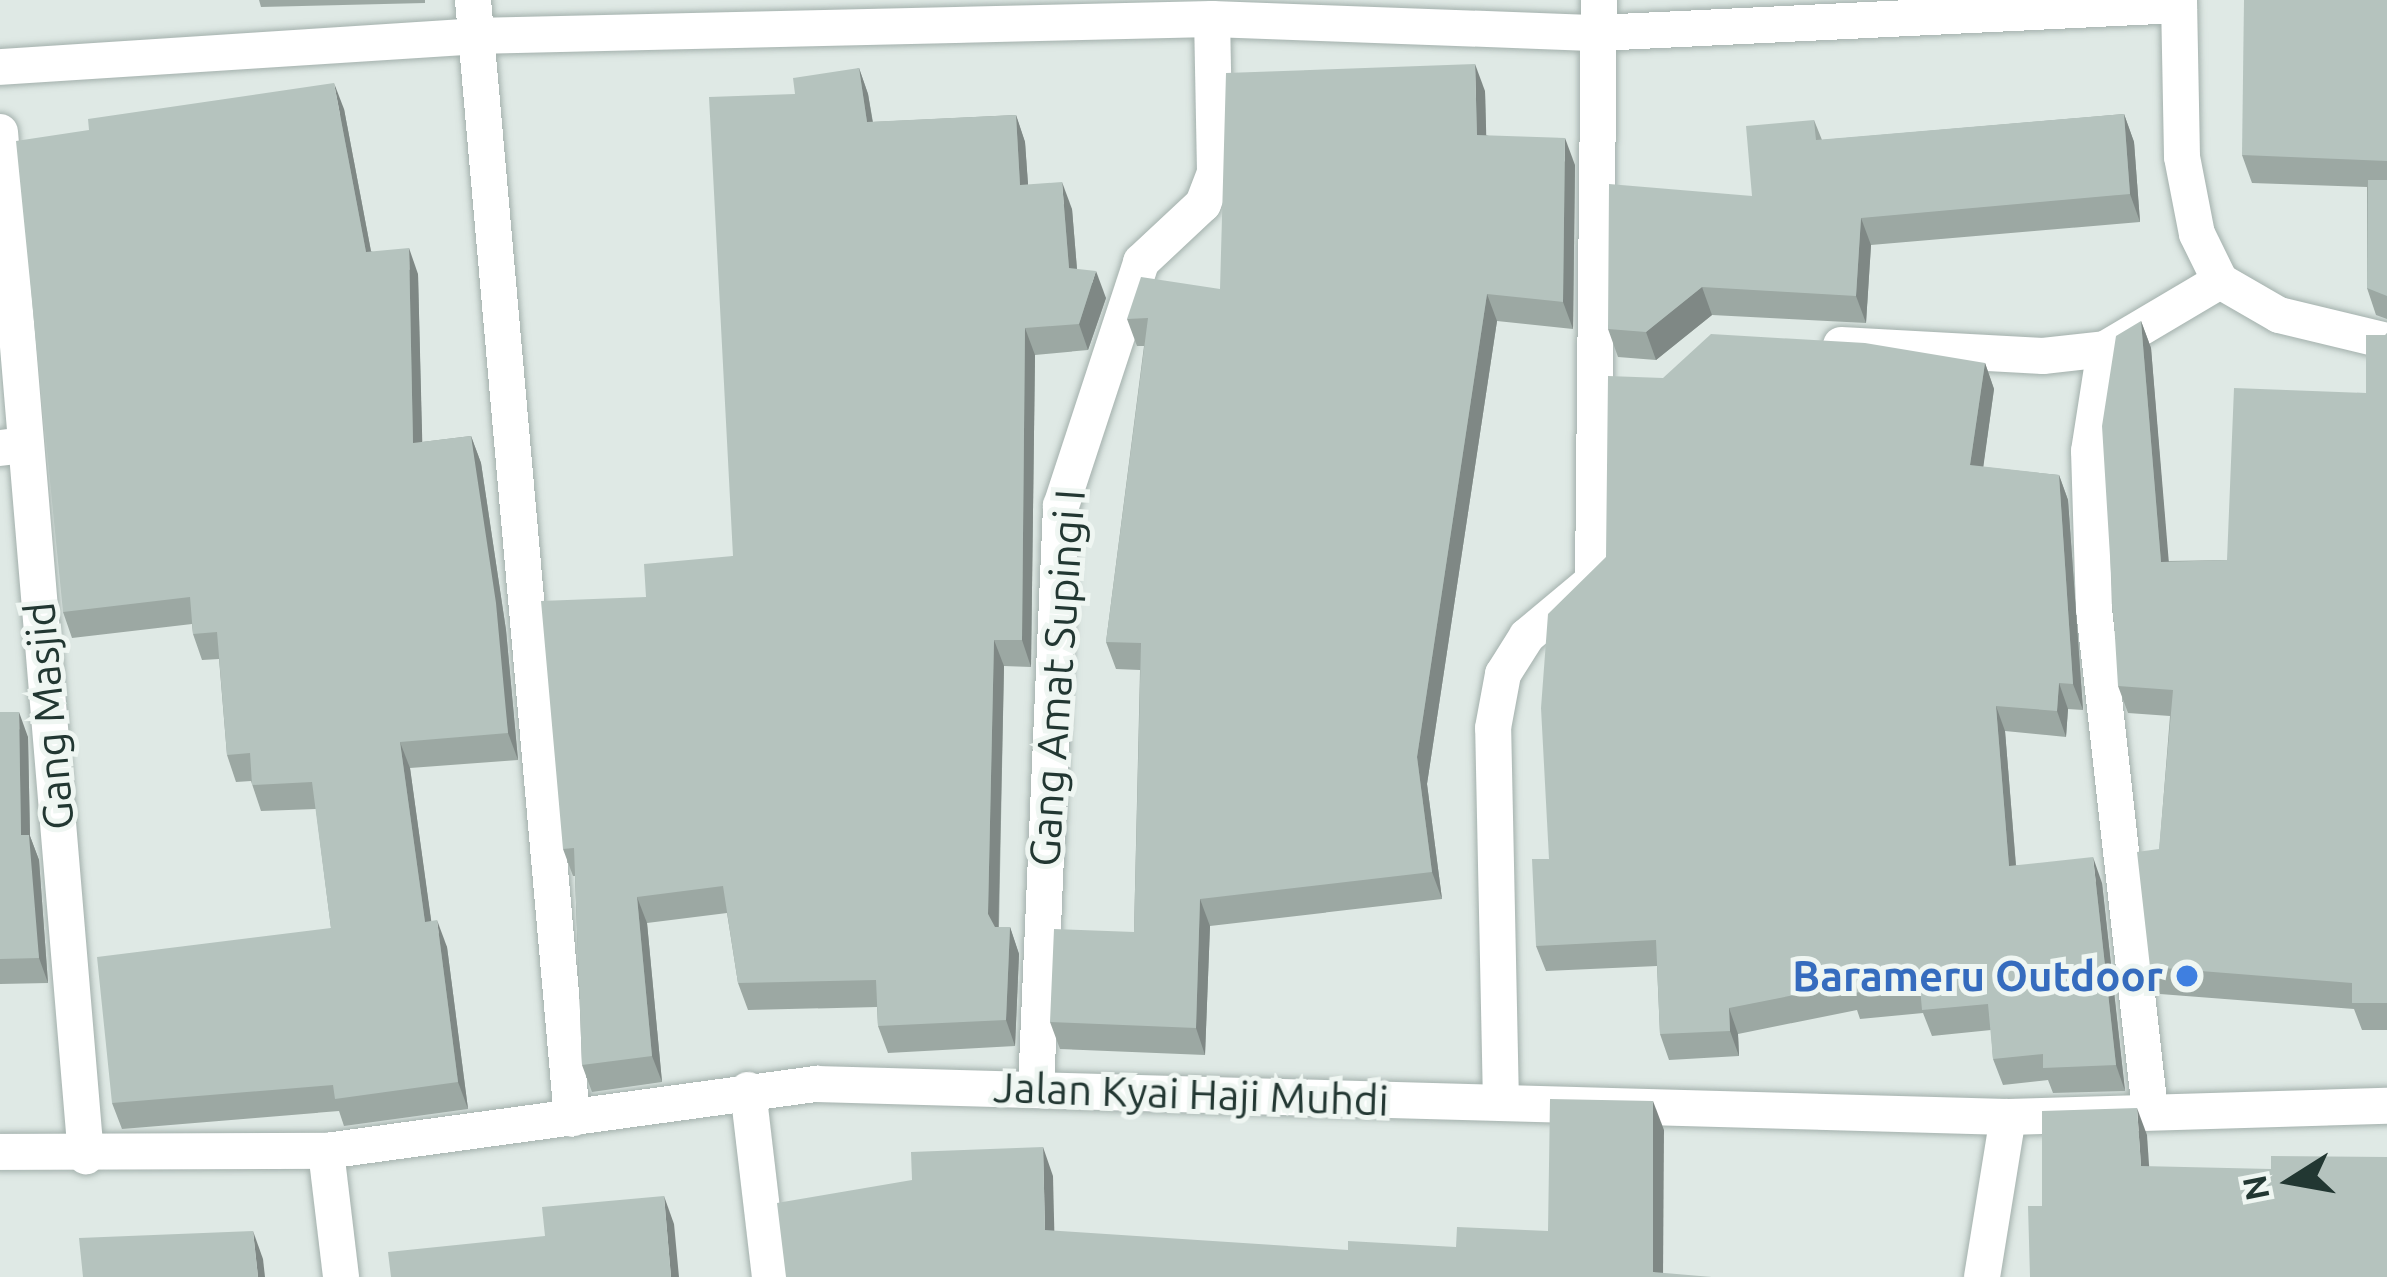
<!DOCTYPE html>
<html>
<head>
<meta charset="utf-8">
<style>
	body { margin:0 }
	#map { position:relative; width:2387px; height:1277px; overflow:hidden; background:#dfe9e5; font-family:Ubuntu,sans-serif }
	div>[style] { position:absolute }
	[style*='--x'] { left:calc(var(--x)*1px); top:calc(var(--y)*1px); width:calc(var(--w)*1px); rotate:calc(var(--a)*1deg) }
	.roads { filter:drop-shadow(0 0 3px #a3b0ac) drop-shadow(0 0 3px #a3b0ac) }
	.service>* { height:36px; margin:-18px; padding:0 18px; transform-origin:18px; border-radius:18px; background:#fff }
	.minor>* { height:36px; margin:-18px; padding:0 18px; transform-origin:18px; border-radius:18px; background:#fff }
	.tertiary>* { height:36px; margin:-18px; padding:0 18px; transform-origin:18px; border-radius:18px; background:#fff }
	.wall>* { inset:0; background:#9ca8a3 }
	.shaded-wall>* { inset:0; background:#7f8885 }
	.building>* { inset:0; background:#b5c3be }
	.dots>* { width:33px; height:33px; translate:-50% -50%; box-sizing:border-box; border:6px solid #eff6f2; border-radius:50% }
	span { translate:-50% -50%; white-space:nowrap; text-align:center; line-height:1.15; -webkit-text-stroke:10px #eff6f2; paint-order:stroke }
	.street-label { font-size:42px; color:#223732 }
	.shop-label { font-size:42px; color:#366cbe; font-weight:700 }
	.right { translate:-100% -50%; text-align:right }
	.north { position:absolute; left:2231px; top:1121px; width:120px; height:120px; -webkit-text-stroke:9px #eff6f2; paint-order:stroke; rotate:259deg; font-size:33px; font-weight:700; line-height:48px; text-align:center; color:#223732 }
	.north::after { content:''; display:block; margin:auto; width:42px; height:54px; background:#223732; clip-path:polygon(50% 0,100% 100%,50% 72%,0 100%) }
</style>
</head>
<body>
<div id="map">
	<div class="roads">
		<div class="service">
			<i style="--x:0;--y:448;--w:26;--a:-7"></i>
		</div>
		<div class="minor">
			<i style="--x:473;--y:0;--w:1123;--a:84.94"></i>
			<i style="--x:2179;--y:0;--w:157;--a:88.9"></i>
			<i style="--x:2182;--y:157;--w:78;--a:79"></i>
			<i style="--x:2197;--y:234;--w:52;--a:63.9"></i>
			<i style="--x:2220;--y:281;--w:68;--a:30"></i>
			<i style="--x:2279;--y:315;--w:111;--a:13.5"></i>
			<i style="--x:0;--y:67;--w:474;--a:-3.7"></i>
			<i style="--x:473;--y:36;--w:739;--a:-1.32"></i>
			<i style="--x:1212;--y:19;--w:386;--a:2.1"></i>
			<i style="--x:1598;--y:33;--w:582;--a:-2.76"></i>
			<i style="--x:0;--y:132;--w:1028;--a:85.2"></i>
			<i style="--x:1841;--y:345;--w:202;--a:3.1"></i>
			<i style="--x:2043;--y:356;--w:62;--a:-6.4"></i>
			<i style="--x:2105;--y:349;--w:134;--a:-30.6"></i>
			<i style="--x:2105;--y:349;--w:103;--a:98.9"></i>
			<i style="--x:2089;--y:451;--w:158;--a:88.2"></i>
			<i style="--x:2094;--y:609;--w:505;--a:83.63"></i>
			<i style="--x:1036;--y:1089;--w:584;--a:-87.54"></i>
			<i style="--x:1061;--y:506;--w:257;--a:-71.8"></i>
			<i style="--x:1141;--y:262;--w:85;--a:-43.1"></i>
			<i style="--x:1203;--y:204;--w:34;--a:-69"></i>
			<i style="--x:1215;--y:172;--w:153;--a:-91.1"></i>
			<i style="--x:748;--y:1090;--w:188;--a:83.3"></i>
			<i style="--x:1501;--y:1103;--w:375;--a:-91.2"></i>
			<i style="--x:1493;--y:728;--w:55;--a:-79.5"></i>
			<i style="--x:1503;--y:674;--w:45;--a:-57.7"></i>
			<i style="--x:1527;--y:636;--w:86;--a:-39.8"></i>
			<i style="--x:1593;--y:581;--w:581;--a:-89.41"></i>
			<i style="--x:326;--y:1151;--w:127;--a:83.2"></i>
			<i style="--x:1982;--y:1277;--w:162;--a:-80.8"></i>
		</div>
		<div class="tertiary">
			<i style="--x:0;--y:1152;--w:326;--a:-0.2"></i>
			<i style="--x:326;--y:1151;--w:495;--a:-7.8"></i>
			<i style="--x:816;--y:1084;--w:1192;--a:1.59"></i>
			<i style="--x:2008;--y:1117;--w:379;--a:-1.7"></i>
		</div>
	</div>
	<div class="wall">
		<i style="clip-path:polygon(259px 0,425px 0,425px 3px,261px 7px)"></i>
		<i style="clip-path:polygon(2387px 0,2387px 319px,2376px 315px,2367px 288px,2367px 187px,2252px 183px,2242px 155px)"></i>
		<i style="clip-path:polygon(859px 68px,868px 94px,873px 122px,1016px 115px,1025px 142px,1028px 185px,1072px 209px,1077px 269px,1106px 298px,1088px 350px,1035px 355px,1031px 667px,1004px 666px,999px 927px,1010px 927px,1019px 954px,1015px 1046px,888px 1053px,878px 1026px,877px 1007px,748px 1010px,738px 983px,727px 913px,647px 923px,662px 1082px,592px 1092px,582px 1065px,575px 876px,573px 876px,563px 849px,646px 597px,733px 556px,795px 94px)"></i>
		<i style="clip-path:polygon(1485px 91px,1486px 135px,1575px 165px,1573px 329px,1497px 321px,1427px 784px,1442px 899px,1210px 926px,1205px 1055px,1060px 1049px,1050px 1022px,1134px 932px,1140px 670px,1116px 669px,1106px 642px,1144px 346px,1137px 346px,1127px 319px,1220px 289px)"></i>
		<i style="clip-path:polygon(344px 109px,371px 251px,418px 274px,422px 442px,471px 436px,481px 463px,506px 630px,518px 760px,410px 768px,431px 921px,447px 947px,468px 1109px,344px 1126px,339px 1111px,122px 1129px,112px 1103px,331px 928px,316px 809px,261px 811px,251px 781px,236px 782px,227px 755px,219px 659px,202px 660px,193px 634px,192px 624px,72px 638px,63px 612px)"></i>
		<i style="clip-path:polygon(2124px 114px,2134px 142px,2140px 222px,1871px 245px,1866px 323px,1712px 315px,1656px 360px,1618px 357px,1608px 329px,1752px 196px,1814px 120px,1822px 140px)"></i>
		<i style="clip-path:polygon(2141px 321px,2151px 348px,2168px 561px,2227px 560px,2366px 393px,2387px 333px,2387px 1030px,2362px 1030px,2354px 1009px,2160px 994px,2150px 967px,2170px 716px,2128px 713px,2118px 686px)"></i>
		<i style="clip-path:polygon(1985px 363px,1994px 389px,1983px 467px,2059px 475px,2068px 500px,2083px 710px,2068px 709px,2066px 737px,2005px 731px,2016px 865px,2102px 883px,2125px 1091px,2053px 1093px,2048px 1080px,2003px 1085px,1993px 1059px,1991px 1030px,1932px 1036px,1923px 1013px,1860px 1019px,1857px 1010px,1738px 1034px,1739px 1056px,1669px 1060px,1660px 1034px,1657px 966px,1546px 971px,1536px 946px,1549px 859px,1606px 557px,1663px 378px)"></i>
		<i style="clip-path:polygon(0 712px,28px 737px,30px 836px,39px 860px,48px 983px,0 984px)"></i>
	</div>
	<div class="shaded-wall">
		<i style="clip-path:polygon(1475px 64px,1485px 91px,1487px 162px,1477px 135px)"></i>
		<i style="clip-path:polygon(859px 68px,868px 94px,877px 149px,867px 122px)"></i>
		<i style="clip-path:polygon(334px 83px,344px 109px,376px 278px,366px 252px)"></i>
		<i style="clip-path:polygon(2124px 114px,2134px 142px,2140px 222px,2130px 194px)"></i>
		<i style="clip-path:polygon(1016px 115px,1025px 142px,1030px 212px,1020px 185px)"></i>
		<i style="clip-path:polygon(1565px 138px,1575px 165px,1573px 329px,1563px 302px)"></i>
		<i style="clip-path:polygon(1062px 182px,1072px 209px,1079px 294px,1069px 268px)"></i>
		<i style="clip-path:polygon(1861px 218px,1871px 245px,1866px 323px,1856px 296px)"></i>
		<i style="clip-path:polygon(409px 248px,418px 274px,423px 470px,413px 443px)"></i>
		<i style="clip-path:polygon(1096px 271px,1106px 298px,1088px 350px,1079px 324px)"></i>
		<i style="clip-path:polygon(1702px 287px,1712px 315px,1656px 360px,1646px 332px)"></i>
		<i style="clip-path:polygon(1487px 294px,1497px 321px,1427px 784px,1442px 899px,1432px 872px,1417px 757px)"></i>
		<i style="clip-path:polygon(2141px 321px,2151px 348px,2171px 588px,2161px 562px)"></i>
		<i style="clip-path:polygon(1025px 328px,1035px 355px,1031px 667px,1022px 640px)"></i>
		<i style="clip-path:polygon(1985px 363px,1994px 389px,1980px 491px,1970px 465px)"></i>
		<i style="clip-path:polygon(471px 436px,481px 463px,506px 630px,518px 760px,508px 733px)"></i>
		<i style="clip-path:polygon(2059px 475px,2068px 500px,2083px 710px,2073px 684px)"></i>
		<i style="clip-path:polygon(994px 640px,1004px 666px,998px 941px,988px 914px)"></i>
		<i style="clip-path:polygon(2059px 683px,2068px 709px,2066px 737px,2057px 711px)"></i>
		<i style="clip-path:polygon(1996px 706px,2005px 731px,2018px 892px,2009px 866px)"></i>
		<i style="clip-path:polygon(19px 712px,28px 737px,30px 836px,39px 860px,48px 983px,39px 958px,21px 835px)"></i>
		<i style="clip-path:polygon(400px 742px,410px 768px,435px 948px,425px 922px)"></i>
		<i style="clip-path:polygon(2093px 857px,2102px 883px,2125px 1091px,2116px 1065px)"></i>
		<i style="clip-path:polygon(637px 897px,647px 923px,662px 1082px,652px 1056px)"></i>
		<i style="clip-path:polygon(1200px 899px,1210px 926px,1205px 1055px,1196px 1028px)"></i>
		<i style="clip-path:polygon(437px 920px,447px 947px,468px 1109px,458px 1082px)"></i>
		<i style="clip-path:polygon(1010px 927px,1019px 954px,1015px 1046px,1006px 1020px)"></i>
		<i style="clip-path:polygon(1729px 1008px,1738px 1034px,1739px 1056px,1730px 1031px)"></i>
		<i style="clip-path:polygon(1653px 1101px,1664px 1130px,1663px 1277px,1653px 1272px)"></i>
		<i style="clip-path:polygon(2137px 1108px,2147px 1135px,2151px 1194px,2141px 1166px)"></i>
		<i style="clip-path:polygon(1043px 1147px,1053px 1176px,1055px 1259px,1045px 1230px)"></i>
		<i style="clip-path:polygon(664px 1196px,674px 1224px,679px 1277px,671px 1277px)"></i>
		<i style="clip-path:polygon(253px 1231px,263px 1259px,265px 1277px,258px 1277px)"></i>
	</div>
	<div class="building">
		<i style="clip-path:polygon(2244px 0,2387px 0,2387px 161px,2242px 155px)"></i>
		<i style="clip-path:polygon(1475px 64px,1477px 135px,1565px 138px,1563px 302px,1487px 294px,1417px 757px,1432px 872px,1200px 899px,1196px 1028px,1050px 1022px,1054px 929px,1134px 932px,1141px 643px,1106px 642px,1148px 318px,1127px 319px,1141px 277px,1220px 289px,1226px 73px)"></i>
		<i style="clip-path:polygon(859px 68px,867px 122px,1016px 115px,1020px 185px,1062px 182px,1069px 268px,1096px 271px,1079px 324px,1025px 328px,1022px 640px,994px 640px,988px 914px,995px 927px,1010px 927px,1006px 1020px,878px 1026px,876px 980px,738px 983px,723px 886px,637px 897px,652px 1056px,582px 1065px,574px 848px,563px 849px,541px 601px,646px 597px,644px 564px,733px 556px,709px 97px,795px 94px,793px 78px)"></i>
		<i style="clip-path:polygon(334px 83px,366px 252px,409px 248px,413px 443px,471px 436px,496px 603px,508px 733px,400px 742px,425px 922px,437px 920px,458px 1082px,335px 1099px,333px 1085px,112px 1103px,97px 957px,331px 928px,312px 782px,252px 785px,250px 753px,227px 755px,217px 632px,193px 634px,190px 597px,63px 612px,16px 141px,89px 130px,88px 119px)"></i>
		<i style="clip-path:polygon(2124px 114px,2130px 194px,1861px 218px,1856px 296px,1702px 287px,1646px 332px,1608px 329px,1609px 184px,1752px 196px,1746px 126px,1814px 120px,1816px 140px)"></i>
		<i style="clip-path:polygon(2368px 180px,2387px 180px,2387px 296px,2367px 288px)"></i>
		<i style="clip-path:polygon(2141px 321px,2161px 562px,2227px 560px,2234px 388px,2366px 393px,2366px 335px,2385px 335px,2387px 333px,2387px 1003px,2352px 1003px,2352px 983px,2150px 967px,2137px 852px,2159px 849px,2173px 690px,2118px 686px,2102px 426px,2116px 336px)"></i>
		<i style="clip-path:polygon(1711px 334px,1865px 343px,1985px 363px,1970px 465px,2059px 475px,2073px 684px,2059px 683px,2057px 711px,1996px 706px,2009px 866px,2093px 857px,2116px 1065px,2043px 1068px,2043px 1054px,1993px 1059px,1988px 1004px,1922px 1010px,1920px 987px,1851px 993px,1850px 984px,1729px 1008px,1730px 1031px,1660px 1034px,1656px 940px,1536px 946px,1532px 859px,1549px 859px,1541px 708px,1548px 614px,1606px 557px,1608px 376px,1663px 378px)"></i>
		<i style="clip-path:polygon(0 712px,19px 712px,21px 835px,29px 835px,39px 958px,0 959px)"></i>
		<i style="clip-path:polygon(1550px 1099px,1653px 1101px,1653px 1272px,1712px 1277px,786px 1277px,777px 1203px,912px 1180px,911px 1152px,1043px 1147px,1045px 1230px,1348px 1250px,1348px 1241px,1456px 1247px,1457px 1227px,1548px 1231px)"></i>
		<i style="clip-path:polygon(2137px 1108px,2141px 1166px,2271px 1169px,2271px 1156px,2387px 1157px,2387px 1277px,2030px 1277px,2028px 1206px,2042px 1206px,2042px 1111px)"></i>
		<i style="clip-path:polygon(664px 1196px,671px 1277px,391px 1277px,388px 1252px,545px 1236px,542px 1207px)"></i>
		<i style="clip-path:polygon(253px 1231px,258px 1277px,83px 1277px,79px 1238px)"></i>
	</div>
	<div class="dots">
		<i style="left:2187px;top:976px;background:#3f7fe0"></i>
	</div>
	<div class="street-label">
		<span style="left:1057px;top:678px;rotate:-86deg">Gang Amat Supingi I</span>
		<span style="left:49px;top:716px;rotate:-95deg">Gang Masjid</span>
		<span style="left:1191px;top:1094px;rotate:2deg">Jalan Kyai Haji Muhdi</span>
	</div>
	<div class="shop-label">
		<span class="right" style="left:2163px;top:976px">Barameru Outdoor</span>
	</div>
	<div class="north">N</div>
</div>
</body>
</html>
